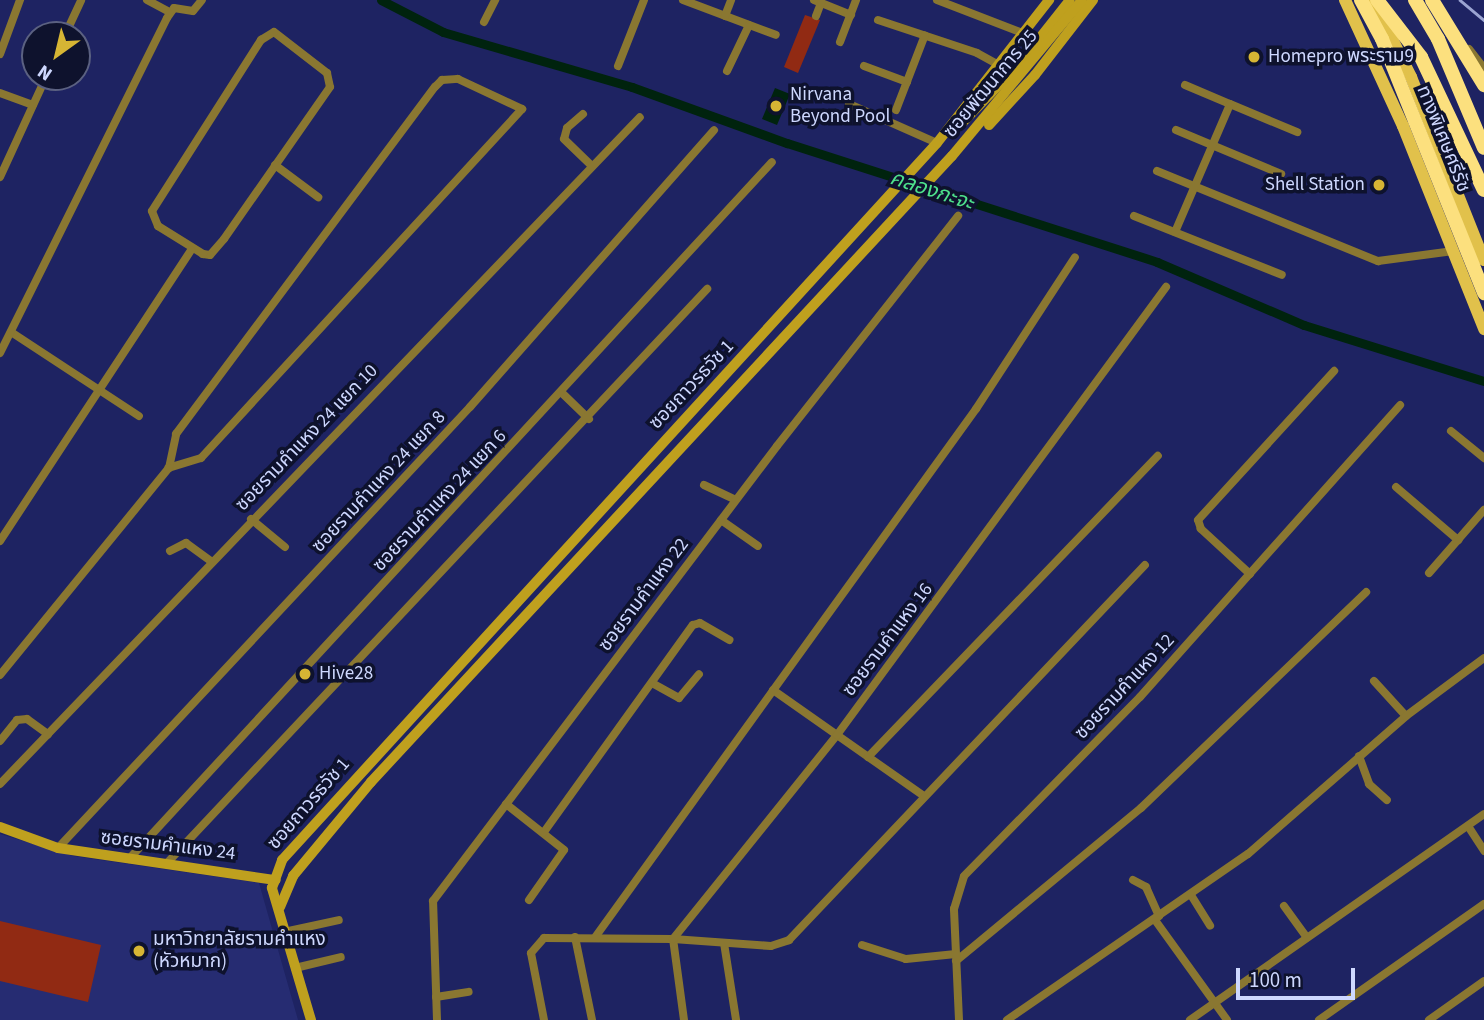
<!DOCTYPE html>
<html>
<head>
<meta charset="utf-8">
<style>
	body { margin:0 }
	#map { position:relative; width:1484px; height:1020px; overflow:hidden; background:#1e2362; font-family:"Source Sans 3","Noto Sans Thai",sans-serif }
	div>[style] { position:absolute }
	[style*='--x'] { left:calc(var(--x)*1px); top:calc(var(--y)*1px); width:calc(var(--w)*1px); rotate:calc(var(--a)*1deg) }
	.built>* { inset:0; background:#262c72 }
	.green>* { inset:0; background:#912a13 }
	.water>* { inset:0; background:#00230e }
	.canal>* { height:9px; margin:-4.5px; padding:0 4.5px; transform-origin:4.5px; border-radius:4.5px; background:#00230e }
	.street>* { height:8px; margin:-4px; padding:0 4px; transform-origin:4px; border-radius:4px; background:#8a7731 }
	.secondary>* { height:10px; margin:-5px; padding:0 5px; transform-origin:5px; border-radius:5px; background:#bfa01e }
	.primary>* { height:12px; margin:-6px; padding:0 6px; transform-origin:6px; border-radius:6px; background:#e1c14b }
	.highway>* { height:14px; margin:-7px; padding:0 7px; transform-origin:7px; border-radius:7px; background:#fce07e }
	.rail>* { height:2.5px; margin:-1.25px; padding:0 1.25px; transform-origin:1.25px; border-radius:1.25px; background:#9ba4d2 }
	.highway-bridge>* { height:14px; margin:-7px; padding:0 7px; transform-origin:7px; border-radius:7px; background:#fce07e }
	.dots>* { width:19px; height:19px; translate:-50% -50%; box-sizing:border-box; border:4px solid #0e122d; border-radius:50% }
	span { translate:-50% -50%; white-space:nowrap; text-align:center; line-height:1.15; -webkit-text-stroke:7px #0e122d; paint-order:stroke }
	.poi-label { font-size:19px; color:#ced8ff }
	.left { translate:0 -50%; text-align:left }
	.right { translate:-100% -50%; text-align:right }
	.street-label { font-size:19px; color:#ced8ff }
	.water-label { font-size:21px; color:#4ee18c; font-style:italic }
	.north { position:absolute; left:21px; top:21px; width:70px; height:70px; box-sizing:border-box; background:#0e122d; border:2px solid #5b6181; border-radius:50%; rotate:214deg; font-size:19px; font-weight:700; line-height:28px; text-align:center; color:#ced8ff }
	.north::after { content:''; display:block; margin:auto; width:24px; height:32px; background:#d6b534; clip-path:polygon(50% 0,100% 100%,50% 72%,0 100%) }
	.scale { position:absolute; left:1236px; top:968px; width:119px; height:32px; box-sizing:border-box; border:4px solid #ced8ff; border-top:0; padding-left:9px; font-size:21px; line-height:24px; white-space:nowrap; color:#ced8ff; -webkit-text-stroke:5px #0e122d; paint-order:stroke }
</style>
</head>
<body>
<div id="map">
	<div class="built">
		<i style="clip-path:polygon(0 834px,73px 856px,259px 883px,298px 1020px,0 1020px)"></i>
	</div>
	<div class="green">
		<i style="clip-path:polygon(805px 15px,820px 20px,798px 73px,784px 67px)"></i>
		<i style="clip-path:polygon(0 921px,101px 945px,88px 1002px,0 981px)"></i>
	</div>
	<div class="water">
		<i style="clip-path:polygon(775px 88px,790px 94px,777px 125px,762px 119px)"></i>
	</div>
	<div class="canal">
		<i style="--x:381;--y:0;--w:70;--a:27.3"></i>
		<i style="--x:443;--y:32;--w:197;--a:16.2"></i>
		<i style="--x:632;--y:87;--w:165;--a:19.9"></i>
		<i style="--x:787;--y:143;--w:389;--a:17.8"></i>
		<i style="--x:1157;--y:262;--w:160;--a:23.2"></i>
		<i style="--x:1304;--y:325;--w:189;--a:17.3"></i>
	</div>
	<div class="street">
		<i style="--x:147;--y:0;--w:26;--a:28"></i>
		<i style="--x:683;--y:0;--w:99;--a:20.6"></i>
		<i style="--x:814;--y:0;--w:40;--a:22"></i>
		<i style="--x:937;--y:0;--w:94;--a:21.1"></i>
		<i style="--x:725;--y:16;--w:17;--a:-69"></i>
		<i style="--x:816;--y:16;--w:14;--a:-69"></i>
		<i style="--x:878;--y:20;--w:104;--a:18.4"></i>
		<i style="--x:977;--y:53;--w:26;--a:29"></i>
		<i style="--x:484;--y:22;--w:25;--a:-63"></i>
		<i style="--x:274;--y:32;--w:67;--a:37.7"></i>
		<i style="--x:327;--y:73;--w:14;--a:78"></i>
		<i style="--x:330;--y:87;--w:185;--a:124.9"></i>
		<i style="--x:224;--y:239;--w:21;--a:131"></i>
		<i style="--x:210;--y:255;--w:7;--a:-172"></i>
		<i style="--x:203;--y:254;--w:53;--a:-148.1"></i>
		<i style="--x:158;--y:226;--w:16;--a:-112"></i>
		<i style="--x:152;--y:211;--w:203;--a:-57.5"></i>
		<i style="--x:261;--y:40;--w:15;--a:-32"></i>
		<i style="--x:65;--y:35;--w:38;--a:-65"></i>
		<i style="--x:840;--y:42;--w:45;--a:-69.1"></i>
		<i style="--x:1469;--y:49;--w:24;--a:52"></i>
		<i style="--x:0;--y:54;--w:58;--a:-69.7"></i>
		<i style="--x:618;--y:66;--w:71;--a:-68.5"></i>
		<i style="--x:864;--y:66;--w:46;--a:20.4"></i>
		<i style="--x:727;--y:71;--w:51;--a:-64.4"></i>
		<i style="--x:458;--y:79;--w:71;--a:25.1"></i>
		<i style="--x:522;--y:109;--w:474;--a:132.6"></i>
		<i style="--x:201;--y:458;--w:34;--a:163"></i>
		<i style="--x:169;--y:468;--w:35;--a:-78"></i>
		<i style="--x:176;--y:434;--w:433;--a:-53.3"></i>
		<i style="--x:435;--y:87;--w:10;--a:-45"></i>
		<i style="--x:442;--y:80;--w:16;--a:-4"></i>
		<i style="--x:1185;--y:85;--w:49;--a:22.9"></i>
		<i style="--x:0;--y:93;--w:35;--a:20"></i>
		<i style="--x:849;--y:104;--w:96;--a:23.9"></i>
		<i style="--x:896;--y:110;--w:80;--a:-68.9"></i>
		<i style="--x:583;--y:114;--w:21;--a:139"></i>
		<i style="--x:567;--y:128;--w:11;--a:105"></i>
		<i style="--x:564;--y:139;--w:39;--a:44"></i>
		<i style="--x:1176;--y:130;--w:114;--a:22.7"></i>
		<i style="--x:275;--y:165;--w:54;--a:36.7"></i>
		<i style="--x:1157;--y:171;--w:239;--a:22.2"></i>
		<i style="--x:1378;--y:261;--w:76;--a:-7.6"></i>
		<i style="--x:0;--y:177;--w:110;--a:-65.3"></i>
		<i style="--x:1134;--y:216;--w:159;--a:21.7"></i>
		<i style="--x:1175;--y:232;--w:139;--a:-66.7"></i>
		<i style="--x:1230;--y:104;--w:73;--a:22.7"></i>
		<i style="--x:11;--y:332;--w:153;--a:33.3"></i>
		<i style="--x:0;--y:353;--w:374;--a:-63.5"></i>
		<i style="--x:167;--y:18;--w:12;--a:-55"></i>
		<i style="--x:174;--y:8;--w:19;--a:9"></i>
		<i style="--x:193;--y:11;--w:14;--a:-51"></i>
		<i style="--x:561;--y:392;--w:39;--a:44"></i>
		<i style="--x:1451;--y:431;--w:43;--a:39.3"></i>
		<i style="--x:704;--y:485;--w:35;--a:25"></i>
		<i style="--x:1396;--y:487;--w:82;--a:40.5"></i>
		<i style="--x:251;--y:519;--w:44;--a:39.5"></i>
		<i style="--x:721;--y:520;--w:45;--a:35.1"></i>
		<i style="--x:0;--y:541;--w:348;--a:-56.7"></i>
		<i style="--x:170;--y:551;--w:18;--a:-27"></i>
		<i style="--x:186;--y:543;--w:31;--a:36"></i>
		<i style="--x:1429;--y:573;--w:84;--a:-48.9"></i>
		<i style="--x:1250;--y:574;--w:67;--a:-137.4"></i>
		<i style="--x:1201;--y:529;--w:9;--a:-108"></i>
		<i style="--x:1198;--y:520;--w:202;--a:-47.6"></i>
		<i style="--x:0;--y:675;--w:267;--a:-50.8"></i>
		<i style="--x:1374;--y:681;--w:47;--a:47.6"></i>
		<i style="--x:652;--y:683;--w:31;--a:29"></i>
		<i style="--x:679;--y:698;--w:31;--a:-50"></i>
		<i style="--x:773;--y:690;--w:184;--a:35.1"></i>
		<i style="--x:0;--y:741;--w:27;--a:-51"></i>
		<i style="--x:17;--y:720;--w:10;--a:-6"></i>
		<i style="--x:27;--y:719;--w:26;--a:36"></i>
		<i style="--x:1359;--y:756;--w:30;--a:70"></i>
		<i style="--x:1369;--y:784;--w:24;--a:42"></i>
		<i style="--x:868;--y:757;--w:418;--a:-46.1"></i>
		<i style="--x:0;--y:784;--w:924;--a:-46.18"></i>
		<i style="--x:506;--y:804;--w:74;--a:38.4"></i>
		<i style="--x:564;--y:850;--w:61;--a:125"></i>
		<i style="--x:1468;--y:826;--w:30;--a:57"></i>
		<i style="--x:544;--y:832;--w:255;--a:-54.3"></i>
		<i style="--x:693;--y:625;--w:7;--a:-16"></i>
		<i style="--x:700;--y:623;--w:34;--a:30"></i>
		<i style="--x:58;--y:848;--w:604;--a:-46.95"></i>
		<i style="--x:470;--y:407;--w:369;--a:-48.6"></i>
		<i style="--x:129;--y:859;--w:948;--a:-47.31"></i>
		<i style="--x:168;--y:862;--w:787;--a:-46.75"></i>
		<i style="--x:1133;--y:880;--w:15;--a:28"></i>
		<i style="--x:1146;--y:887;--w:32;--a:66"></i>
		<i style="--x:1191;--y:895;--w:36;--a:58"></i>
		<i style="--x:1284;--y:906;--w:39;--a:54"></i>
		<i style="--x:1155;--y:920;--w:123;--a:54.2"></i>
		<i style="--x:284;--y:932;--w:56;--a:-12.3"></i>
		<i style="--x:596;--y:936;--w:650;--a:-54.21"></i>
		<i style="--x:976;--y:409;--w:181;--a:-56.9"></i>
		<i style="--x:575;--y:937;--w:85;--a:78.4"></i>
		<i style="--x:724;--y:943;--w:78;--a:81.1"></i>
		<i style="--x:862;--y:945;--w:46;--a:17.7"></i>
		<i style="--x:906;--y:959;--w:50;--a:-5.7"></i>
		<i style="--x:956;--y:961;--w:240;--a:-39.6"></i>
		<i style="--x:1141;--y:808;--w:312;--a:-43.8"></i>
		<i style="--x:295;--y:968;--w:47;--a:-13.4"></i>
		<i style="--x:436;--y:997;--w:33;--a:-9"></i>
		<i style="--x:437;--y:1020;--w:119;--a:-91.9"></i>
		<i style="--x:433;--y:901;--w:570;--a:-52.91"></i>
		<i style="--x:777;--y:446;--w:293;--a:-51.8"></i>
		<i style="--x:544;--y:1020;--w:68;--a:-101"></i>
		<i style="--x:531;--y:953;--w:20;--a:-49"></i>
		<i style="--x:544;--y:938;--w:129;--a:0.4"></i>
		<i style="--x:673;--y:939;--w:98;--a:4.1"></i>
		<i style="--x:771;--y:946;--w:19;--a:-18"></i>
		<i style="--x:789;--y:940;--w:517;--a:-46.49"></i>
		<i style="--x:684;--y:1020;--w:82;--a:-97.7"></i>
		<i style="--x:673;--y:939;--w:262;--a:-51.2"></i>
		<i style="--x:837;--y:735;--w:556;--a:-53.71"></i>
		<i style="--x:959;--y:1020;--w:111;--a:-92.6"></i>
		<i style="--x:954;--y:909;--w:34;--a:-73"></i>
		<i style="--x:964;--y:876;--w:251;--a:-45.5"></i>
		<i style="--x:1140;--y:697;--w:391;--a:-48.3"></i>
		<i style="--x:1007;--y:1020;--w:293;--a:-34.6"></i>
		<i style="--x:1248;--y:854;--w:210;--a:-41.1"></i>
		<i style="--x:1406;--y:716;--w:97;--a:-36.6"></i>
		<i style="--x:1190;--y:1020;--w:359;--a:-35"></i>
		<i style="--x:1319;--y:1020;--w:202;--a:-35.1"></i>
		<i style="--x:1429;--y:1020;--w:67;--a:-35.3"></i>
	</div>
	<div class="secondary">
		<i style="--x:961;--y:124;--w:85;--a:-46"></i>
		<i style="--x:1020;--y:63;--w:80;--a:-51.6"></i>
		<i style="--x:989;--y:125;--w:68;--a:-47.4"></i>
		<i style="--x:1035;--y:75;--w:95;--a:-52.3"></i>
		<i style="--x:0;--y:827;--w:62;--a:19.9"></i>
		<i style="--x:58;--y:848;--w:220;--a:8.4"></i>
		<i style="--x:280;--y:907;--w:34;--a:-67"></i>
		<i style="--x:293;--y:876;--w:122;--a:-50.3"></i>
		<i style="--x:371;--y:782;--w:854;--a:-47.14"></i>
		<i style="--x:952;--y:156;--w:203;--a:-50.2"></i>
		<i style="--x:311;--y:1020;--w:138;--a:-106.5"></i>
		<i style="--x:272;--y:888;--w:30;--a:-70"></i>
		<i style="--x:282;--y:860;--w:971;--a:-47.59"></i>
		<i style="--x:937;--y:143;--w:182;--a:-51.9"></i>
	</div>
	<div class="primary">
		<i style="--x:1345;--y:0;--w:139;--a:65.3"></i>
		<i style="--x:1403;--y:126;--w:219;--a:68.2"></i>
		<i style="--x:1374;--y:3;--w:83;--a:63.4"></i>
		<i style="--x:1411;--y:77;--w:197;--a:68.3"></i>
	</div>
	<div class="highway">
		<i style="--x:1377;--y:0;--w:72;--a:52.3"></i>
		<i style="--x:1421;--y:57;--w:147;--a:64.7"></i>
		<i style="--x:1415;--y:0;--w:45;--a:59.5"></i>
		<i style="--x:1438;--y:39;--w:118;--a:67.1"></i>
		<i style="--x:1432;--y:0;--w:100;--a:58.5"></i>
	</div>
	<div class="rail">
		<i style="--x:1460;--y:0;--w:31;--a:40"></i>
	</div>
	<div class="highway-bridge">
		<i style="--x:1361;--y:0;--w:44;--a:61.7"></i>
		<i style="--x:1382;--y:39;--w:274;--a:68.1"></i>
	</div>
	<div class="dots">
		<i style="left:1254px;top:57px;background:#d6b534"></i>
		<i style="left:776px;top:106px;background:#d6b534"></i>
		<i style="left:1379px;top:185px;background:#d6b534"></i>
		<i style="left:305px;top:674px;background:#d6b534"></i>
		<i style="left:139px;top:951px;background:#d6b534"></i>
	</div>
	<div class="poi-label">
		<span class="left" style="left:1268px;top:57px">Homepro พระราม9</span>
		<span class="left" style="left:790px;top:106px">Nirvana<br>Beyond Pool</span>
		<span class="right" style="left:1365px;top:185px">Shell Station</span>
		<span class="left" style="left:319px;top:674px">Hive28</span>
		<span class="left" style="left:153px;top:951px">มหาวิทยาลัยรามคำแหง<br>(หัวหมาก)</span>
	</div>
	<div class="street-label">
		<span style="left:991px;top:84px;rotate:-50deg">ซอยพัฒนาการ 25</span>
		<span style="left:1443px;top:139px;rotate:68deg">ทางพิเศษศรีรัช</span>
		<span style="left:692px;top:385px;rotate:-47deg">ซอยถาวรธวัช 1</span>
		<span style="left:307px;top:438px;rotate:-46deg">ซอยรามคำแหง 24 แยก 10</span>
		<span style="left:379px;top:482px;rotate:-47deg">ซอยรามคำแหง 24 แยก 8</span>
		<span style="left:440px;top:501px;rotate:-47deg">ซอยรามคำแหง 24 แยก 6</span>
		<span style="left:644px;top:595px;rotate:-53deg">ซอยรามคำแหง 22</span>
		<span style="left:888px;top:640px;rotate:-53deg">ซอยรามคำแหง 16</span>
		<span style="left:1125px;top:687px;rotate:-47deg">ซอยรามคำแหง 12</span>
		<span style="left:309px;top:804px;rotate:-49deg">ซอยถาวรธวัช 1</span>
		<span style="left:168px;top:846px;rotate:7deg">ซอยรามคำแหง 24</span>
	</div>
	<div class="water-label">
		<span style="left:932px;top:190px;rotate:18deg">คลองกะจะ</span>
	</div>
	<div class="north">N</div>
	<div class="scale">100 m</div>
</div>
</body>
</html>
